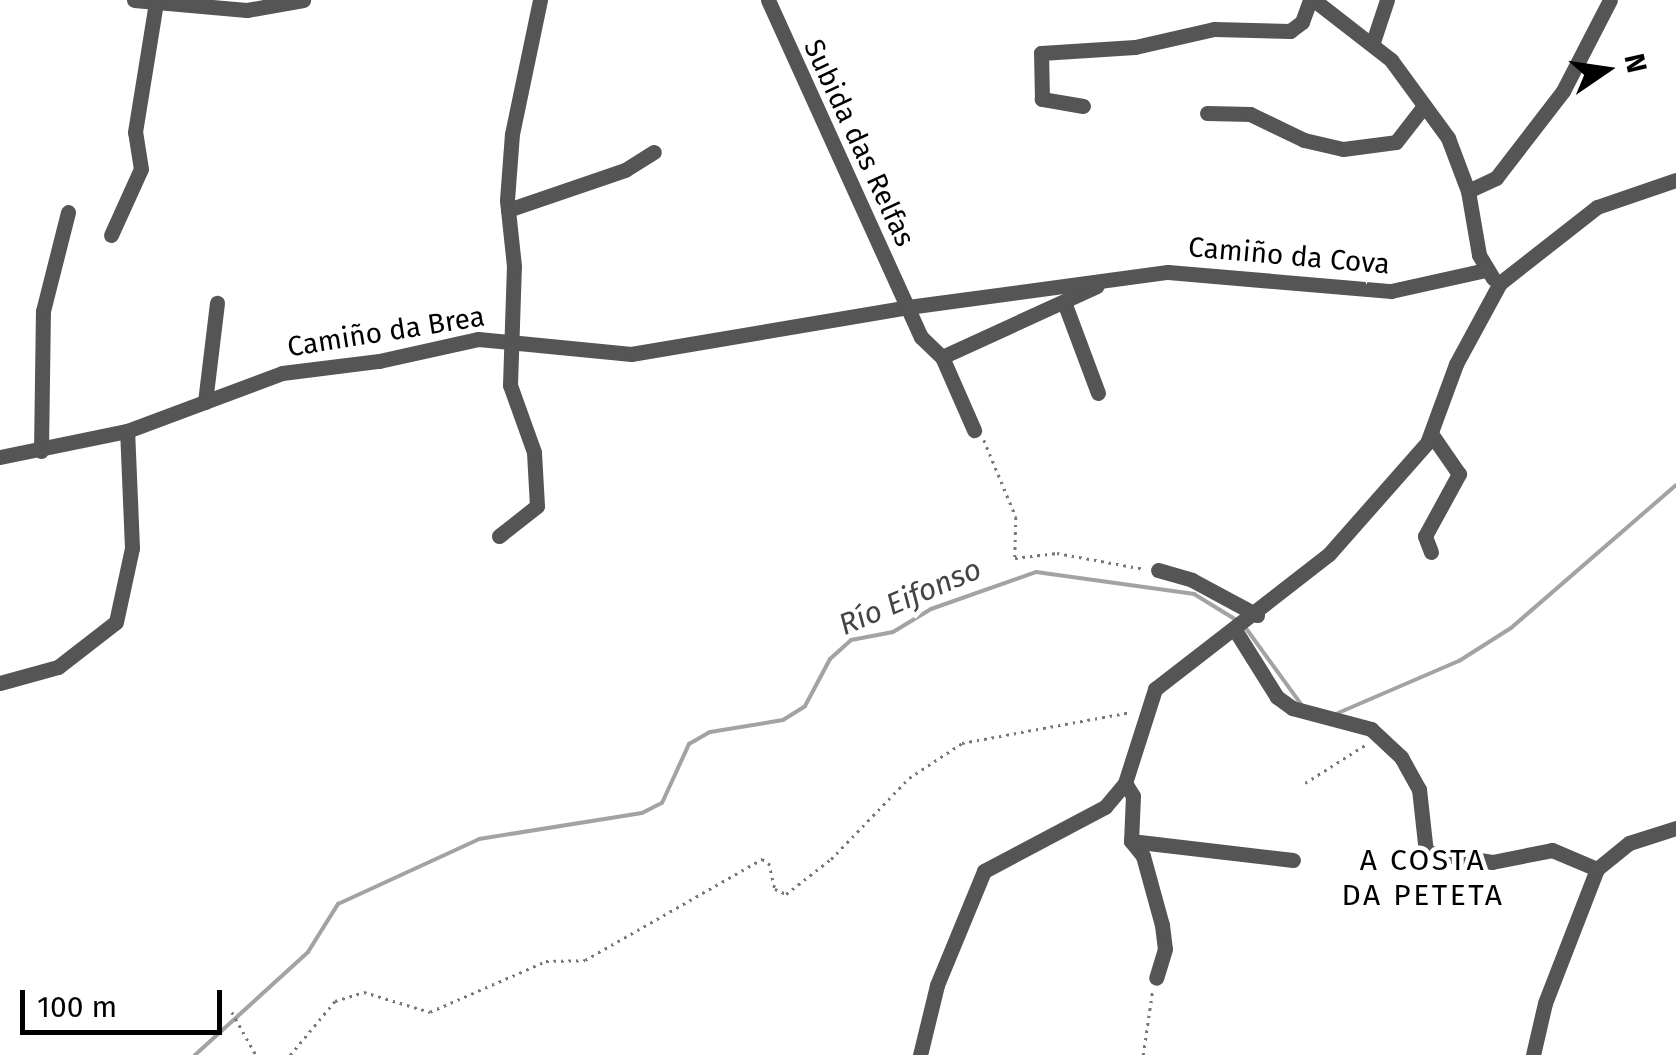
<!DOCTYPE html>
<html>
<head>
<meta charset="utf-8">
<style>
	body { margin:0 }
	#map { position:relative; width:1676px; height:1055px; overflow:hidden; background:#fff; font-family:"Fira Sans",sans-serif }
	div>[style] { position:absolute }
	[style*='--x'] { left:calc(var(--x)*1px); top:calc(var(--y)*1px); width:calc(var(--w)*1px); rotate:calc(var(--a)*1deg) }
	.stream>* { height:4px; margin:-2px; padding:0 2px; transform-origin:2px; border-radius:2px; background:#a3a3a3 }
	.path>* { height:2.5px; margin-top:-1.25px; transform-origin:0; background:repeating-linear-gradient(90deg,#777 0 2.5px,transparent 0 7.5px) }
	.minor>* { height:15px; margin:-7.5px; padding:0 7.5px; transform-origin:7.5px; border-radius:7.5px; background:#555 }
	span { translate:-50% -50%; white-space:nowrap; text-align:center; line-height:1.15; -webkit-text-stroke:9px #fff; paint-order:stroke }
	.street-label { font-size:28px; color:#000 }
	.water-label { font-size:30px; color:#444; font-style:italic }
	.neighbourhood-label { font-size:30px; color:#000; letter-spacing:2.5px }
	.north { position:absolute; left:1556px; top:20px; width:100px; height:100px; -webkit-text-stroke:8px #fff; paint-order:stroke; rotate:77deg; font-size:28px; font-weight:700; line-height:40px; text-align:center; color:#000 }
	.north::after { content:''; display:block; margin:auto; width:35px; height:45px; background:#000; clip-path:polygon(50% 0,100% 100%,50% 72%,0 100%) }
	.scale { position:absolute; left:20px; top:990px; width:202px; height:45px; box-sizing:border-box; border:5px solid #000; border-top:0; padding-left:12px; font-size:30px; line-height:35px; white-space:nowrap; color:#000; -webkit-text-stroke:8px #fff; paint-order:stroke }
</style>
</head>
<body>
<div id="map">
	<div class="stream">
		<i style="--x:1245;--y:627;--w:95;--a:54"></i>
		<i style="--x:1338;--y:713;--w:132;--a:-23.3"></i>
		<i style="--x:1459;--y:661;--w:62;--a:-32.4"></i>
		<i style="--x:1511;--y:628;--w:218;--a:-40.9"></i>
		<i style="--x:195;--y:1055;--w:153;--a:-42.3"></i>
		<i style="--x:308;--y:952;--w:57;--a:-58"></i>
		<i style="--x:338;--y:904;--w:155;--a:-24.7"></i>
		<i style="--x:479;--y:839;--w:165;--a:-9.1"></i>
		<i style="--x:642;--y:813;--w:22;--a:-27"></i>
		<i style="--x:662;--y:803;--w:65;--a:-65.4"></i>
		<i style="--x:689;--y:744;--w:24;--a:-30"></i>
		<i style="--x:710;--y:732;--w:74;--a:-9.3"></i>
		<i style="--x:783;--y:720;--w:26;--a:-32"></i>
		<i style="--x:805;--y:706;--w:53;--a:-62"></i>
		<i style="--x:830;--y:659;--w:28;--a:-42"></i>
		<i style="--x:851;--y:640;--w:43;--a:-10.8"></i>
		<i style="--x:893;--y:632;--w:44;--a:-31.2"></i>
		<i style="--x:931;--y:609;--w:111;--a:-19.4"></i>
		<i style="--x:1036;--y:572;--w:160;--a:7.9"></i>
		<i style="--x:1194;--y:594;--w:52;--a:31.5"></i>
	</div>
	<div class="path">
		<i style="--x:984;--y:440;--w:83;--a:67.4"></i>
		<i style="--x:1016;--y:517;--w:41;--a:91.4"></i>
		<i style="--x:1015;--y:558;--w:42;--a:-6.8"></i>
		<i style="--x:1057;--y:553;--w:89;--a:10.3"></i>
		<i style="--x:1305;--y:783;--w:71;--a:-32.3"></i>
		<i style="--x:232;--y:1012;--w:49;--a:60.8"></i>
		<i style="--x:290;--y:1055;--w:70;--a:-50.2"></i>
		<i style="--x:335;--y:1001;--w:30;--a:-17"></i>
		<i style="--x:364;--y:992;--w:69;--a:16.9"></i>
		<i style="--x:430;--y:1012;--w:127;--a:-23.7"></i>
		<i style="--x:546;--y:961;--w:39;--a:-1"></i>
		<i style="--x:585;--y:960;--w:204;--a:-29.7"></i>
		<i style="--x:762;--y:859;--w:8;--a:30"></i>
		<i style="--x:769;--y:863;--w:27;--a:77"></i>
		<i style="--x:775;--y:889;--w:12;--a:24"></i>
		<i style="--x:786;--y:894;--w:57;--a:-37.9"></i>
		<i style="--x:831;--y:859;--w:112;--a:-46.1"></i>
		<i style="--x:909;--y:778;--w:64;--a:-33.4"></i>
		<i style="--x:962;--y:743;--w:172;--a:-10.4"></i>
		<i style="--x:1143;--y:1055;--w:63;--a:-81.7"></i>
	</div>
	<div class="minor">
		<i style="--x:134;--y:0;--w:113;--a:5.1"></i>
		<i style="--x:247;--y:10;--w:57;--a:-10.1"></i>
		<i style="--x:768;--y:0;--w:370;--a:65.6"></i>
		<i style="--x:921;--y:337;--w:29;--a:44"></i>
		<i style="--x:942;--y:357;--w:80;--a:66.3"></i>
		<i style="--x:1314;--y:0;--w:98;--a:37.9"></i>
		<i style="--x:1391;--y:60;--w:97;--a:53.8"></i>
		<i style="--x:1448;--y:138;--w:57;--a:69.3"></i>
		<i style="--x:1468;--y:191;--w:65;--a:80.2"></i>
		<i style="--x:1479;--y:255;--w:27;--a:59"></i>
		<i style="--x:1373;--y:42;--w:44;--a:-71.6"></i>
		<i style="--x:1083;--y:106;--w:42;--a:-170.3"></i>
		<i style="--x:1042;--y:99;--w:46;--a:-91.2"></i>
		<i style="--x:1041;--y:53;--w:94;--a:-3.7"></i>
		<i style="--x:1135;--y:47;--w:81;--a:-12.8"></i>
		<i style="--x:1214;--y:29;--w:76;--a:1.5"></i>
		<i style="--x:1290;--y:31;--w:15;--a:-37"></i>
		<i style="--x:1302;--y:22;--w:23;--a:-70"></i>
		<i style="--x:1207;--y:113;--w:43;--a:1.3"></i>
		<i style="--x:1250;--y:114;--w:60;--a:25.7"></i>
		<i style="--x:1304;--y:140;--w:40;--a:13"></i>
		<i style="--x:1343;--y:149;--w:53;--a:-7.5"></i>
		<i style="--x:1396;--y:142;--w:46;--a:-52.1"></i>
		<i style="--x:1468;--y:191;--w:31;--a:-25"></i>
		<i style="--x:1496;--y:178;--w:110;--a:-52.4"></i>
		<i style="--x:1563;--y:91;--w:102;--a:-62.7"></i>
		<i style="--x:508;--y:210;--w:124;--a:-18.9"></i>
		<i style="--x:625;--y:170;--w:34;--a:-32"></i>
		<i style="--x:111;--y:235;--w:72;--a:-65.6"></i>
		<i style="--x:141;--y:169;--w:37;--a:-99"></i>
		<i style="--x:135;--y:132;--w:131;--a:-80.8"></i>
		<i style="--x:1064;--y:302;--w:97;--a:69.5"></i>
		<i style="--x:942;--y:357;--w:170;--a:-24.6"></i>
		<i style="--x:205;--y:402;--w:100;--a:-83.1"></i>
		<i style="--x:41;--y:451;--w:140;--a:-89.2"></i>
		<i style="--x:43;--y:311;--w:102;--a:-75.8"></i>
		<i style="--x:0;--y:457;--w:130;--a:-11.6"></i>
		<i style="--x:127;--y:431;--w:165;--a:-20.5"></i>
		<i style="--x:282;--y:373;--w:98;--a:-7.1"></i>
		<i style="--x:379;--y:361;--w:101;--a:-12.5"></i>
		<i style="--x:478;--y:339;--w:154;--a:5.6"></i>
		<i style="--x:631;--y:354;--w:281;--a:-9.6"></i>
		<i style="--x:908;--y:307;--w:262;--a:-7.7"></i>
		<i style="--x:1168;--y:272;--w:224;--a:4.9"></i>
		<i style="--x:1391;--y:291;--w:97;--a:-12.5"></i>
		<i style="--x:499;--y:536;--w:48;--a:-38.3"></i>
		<i style="--x:537;--y:506;--w:54;--a:-93.2"></i>
		<i style="--x:534;--y:452;--w:71;--a:-109.7"></i>
		<i style="--x:510;--y:385;--w:119;--a:-88.1"></i>
		<i style="--x:514;--y:266;--w:66;--a:-96.1"></i>
		<i style="--x:507;--y:200;--w:66;--a:-85.7"></i>
		<i style="--x:512;--y:134;--w:137;--a:-78.2"></i>
		<i style="--x:1431;--y:552;--w:17;--a:-111"></i>
		<i style="--x:1425;--y:536;--w:71;--a:-61.3"></i>
		<i style="--x:1459;--y:474;--w:47;--a:-124.7"></i>
		<i style="--x:1158;--y:570;--w:35;--a:16"></i>
		<i style="--x:1192;--y:580;--w:74;--a:28.3"></i>
		<i style="--x:1235;--y:630;--w:79;--a:57.9"></i>
		<i style="--x:1277;--y:697;--w:19;--a:36"></i>
		<i style="--x:1292;--y:708;--w:82;--a:14.9"></i>
		<i style="--x:1371;--y:729;--w:41;--a:43"></i>
		<i style="--x:1401;--y:757;--w:37;--a:61"></i>
		<i style="--x:1419;--y:789;--w:63;--a:83.7"></i>
		<i style="--x:1426;--y:852;--w:67;--a:8.6"></i>
		<i style="--x:1492;--y:862;--w:61;--a:-11.3"></i>
		<i style="--x:1552;--y:850;--w:49;--a:22.9"></i>
		<i style="--x:0;--y:683;--w:60;--a:-15.4"></i>
		<i style="--x:58;--y:667;--w:73;--a:-37.8"></i>
		<i style="--x:116;--y:622;--w:76;--a:-77.8"></i>
		<i style="--x:132;--y:548;--w:117;--a:-92.4"></i>
		<i style="--x:1125;--y:783;--w:15;--a:58"></i>
		<i style="--x:1133;--y:796;--w:45;--a:92.5"></i>
		<i style="--x:1131;--y:841;--w:19;--a:51"></i>
		<i style="--x:1143;--y:856;--w:72;--a:74.6"></i>
		<i style="--x:1162;--y:925;--w:24;--a:83"></i>
		<i style="--x:1165;--y:949;--w:30;--a:107"></i>
		<i style="--x:1131;--y:841;--w:163;--a:6.7"></i>
		<i style="--x:920;--y:1055;--w:72;--a:-76.3"></i>
		<i style="--x:937;--y:985;--w:123;--a:-67.6"></i>
		<i style="--x:984;--y:871;--w:137;--a:-27.9"></i>
		<i style="--x:1105;--y:807;--w:31;--a:-50"></i>
		<i style="--x:1125;--y:783;--w:99;--a:-72.3"></i>
		<i style="--x:1155;--y:689;--w:220;--a:-37.8"></i>
		<i style="--x:1329;--y:554;--w:148;--a:-48.6"></i>
		<i style="--x:1427;--y:443;--w:84;--a:-69.8"></i>
		<i style="--x:1456;--y:364;--w:92;--a:-61.5"></i>
		<i style="--x:1500;--y:283;--w:123;--a:-38.1"></i>
		<i style="--x:1597;--y:207;--w:83;--a:-18.9"></i>
		<i style="--x:1533;--y:1055;--w:53;--a:-77"></i>
		<i style="--x:1545;--y:1003;--w:144;--a:-68.8"></i>
		<i style="--x:1597;--y:869;--w:41;--a:-39.1"></i>
		<i style="--x:1629;--y:843;--w:49;--a:-17.7"></i>
	</div>
	<div class="street-label">
		<span style="left:859px;top:143px;rotate:65deg">Subida das Relfas</span>
		<span style="left:1289px;top:256px;rotate:5deg">Camiño da Cova</span>
		<span style="left:386px;top:332px;rotate:-9deg">Camiño da Brea</span>
	</div>
	<div class="water-label">
		<span style="left:910px;top:597px;rotate:-23deg">Río Eifonso</span>
	</div>
	<div class="neighbourhood-label">
		<span style="left:1423px;top:877px">A COSTA<br>DA PETETA</span>
	</div>
	<div class="north">N</div>
	<div class="scale">100 m</div>
</div>
</body>
</html>
